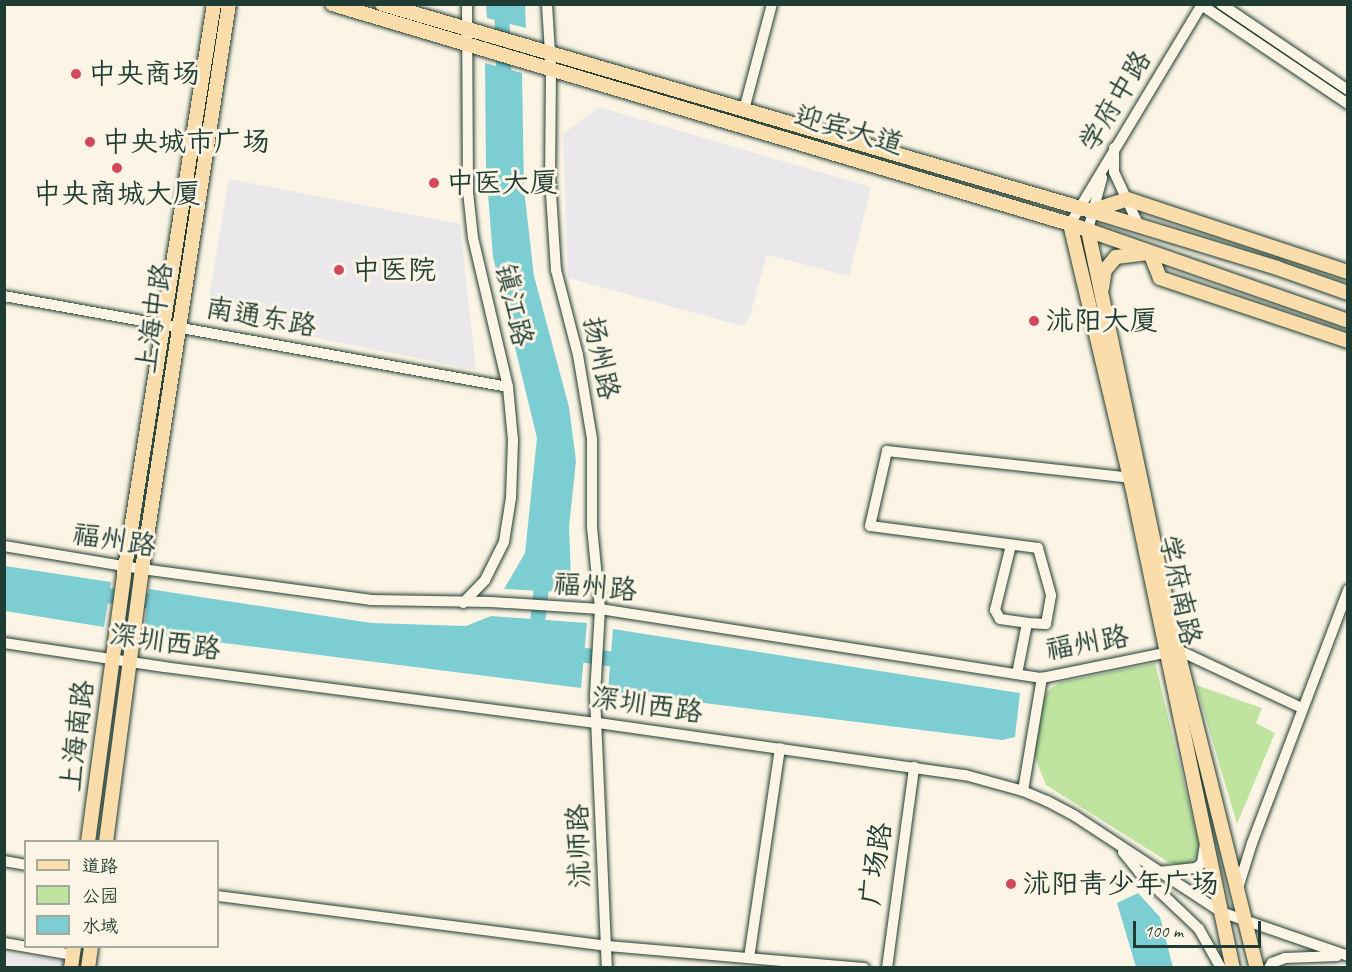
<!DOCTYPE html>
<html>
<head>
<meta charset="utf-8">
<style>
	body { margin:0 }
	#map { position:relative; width:1352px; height:972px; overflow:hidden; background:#fcf5e5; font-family:Caveat,"LXGW WenKai TC",sans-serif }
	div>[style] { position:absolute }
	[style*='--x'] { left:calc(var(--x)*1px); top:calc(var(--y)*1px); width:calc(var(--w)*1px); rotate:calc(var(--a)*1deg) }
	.built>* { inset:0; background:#ebe8ec }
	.green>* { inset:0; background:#bee4a0 }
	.water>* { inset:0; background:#7dced3 }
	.river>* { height:15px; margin:-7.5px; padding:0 7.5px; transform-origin:7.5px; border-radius:7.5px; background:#7dced3 }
	.roads { filter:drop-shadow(0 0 2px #1f3d34) drop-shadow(0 0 2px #1f3d34) }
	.minor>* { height:10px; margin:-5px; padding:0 5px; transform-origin:5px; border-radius:5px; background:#fcf5e5 }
	.major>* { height:14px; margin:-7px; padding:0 7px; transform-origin:7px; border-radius:7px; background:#fbddab }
	.dots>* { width:16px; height:16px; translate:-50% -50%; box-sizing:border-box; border:3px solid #fcf5e5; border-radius:50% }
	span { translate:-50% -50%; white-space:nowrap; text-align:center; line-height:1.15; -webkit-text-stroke:6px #fcf5e5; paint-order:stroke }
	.poi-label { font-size:28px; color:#1f3d34 }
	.left { translate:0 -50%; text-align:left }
	.street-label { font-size:28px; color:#1f3d34 }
	.frame { position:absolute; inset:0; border:6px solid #1f3d34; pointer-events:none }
	.legend { position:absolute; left:24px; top:840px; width:195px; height:108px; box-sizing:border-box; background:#fcf5e5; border:2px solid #a4ab9e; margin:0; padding:8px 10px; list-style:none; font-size:18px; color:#1f3d34 }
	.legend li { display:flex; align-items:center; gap:12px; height:30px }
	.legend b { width:30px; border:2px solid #a4ab9e }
	.scale { position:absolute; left:1133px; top:921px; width:128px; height:27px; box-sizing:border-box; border:3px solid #1f3d34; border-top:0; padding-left:8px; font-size:18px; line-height:21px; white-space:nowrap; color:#1f3d34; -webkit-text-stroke:4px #fcf5e5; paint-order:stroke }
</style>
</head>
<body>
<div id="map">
	<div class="built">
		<i style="clip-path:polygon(599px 107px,871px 187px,849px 276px,767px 255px,750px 316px,742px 326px,568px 278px,563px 134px)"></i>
		<i style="clip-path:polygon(229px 179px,460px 224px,476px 370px,206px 316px)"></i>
		<i style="clip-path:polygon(5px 953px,65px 961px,64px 967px,5px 968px)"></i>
	</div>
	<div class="green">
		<i style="clip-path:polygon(1155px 663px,1199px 845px,1197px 856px,1189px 863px,1180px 865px,1170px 863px,1046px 785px,1034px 755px,1040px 701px,1051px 688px,1061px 682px)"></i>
		<i style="clip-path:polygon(1196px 685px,1262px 708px,1256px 723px,1275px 733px,1237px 824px)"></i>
	</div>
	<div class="water">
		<i style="clip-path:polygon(486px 5px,525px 5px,526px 28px,487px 18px)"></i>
		<i style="clip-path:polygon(485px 63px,522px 73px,524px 189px,534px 276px,569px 407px,576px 461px,569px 527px,571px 576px,580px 593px,504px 589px,525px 553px,537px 438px,493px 257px,486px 169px)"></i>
		<i style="clip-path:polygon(5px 566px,111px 582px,104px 627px,5px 611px)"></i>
		<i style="clip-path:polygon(149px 589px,371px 623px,466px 626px,491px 616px,587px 623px,581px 688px,144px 633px)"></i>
		<i style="clip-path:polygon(613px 629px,1020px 693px,1015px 737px,1002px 740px,608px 691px)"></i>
		<i style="clip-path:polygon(1138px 893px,1160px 917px,1173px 967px,1136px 967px,1117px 903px)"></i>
	</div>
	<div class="river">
		<i style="--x:501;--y:4;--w:84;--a:88"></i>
		<i style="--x:90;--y:593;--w:79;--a:7.3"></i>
		<i style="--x:535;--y:639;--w:69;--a:-83.4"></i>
		<i style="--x:564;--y:652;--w:66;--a:7.9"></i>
	</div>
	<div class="roads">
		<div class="minor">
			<i style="--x:547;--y:4;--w:66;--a:86.5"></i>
			<i style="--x:551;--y:70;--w:108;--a:90.5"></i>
			<i style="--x:550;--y:178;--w:92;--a:86.3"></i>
			<i style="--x:556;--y:270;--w:88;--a:75.5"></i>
			<i style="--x:578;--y:355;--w:85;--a:80.5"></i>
			<i style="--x:592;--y:439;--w:88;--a:90"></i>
			<i style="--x:592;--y:527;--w:82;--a:84.4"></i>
			<i style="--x:600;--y:609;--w:87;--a:93.3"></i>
			<i style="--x:595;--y:696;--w:272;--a:87.5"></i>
			<i style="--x:1200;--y:4;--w:179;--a:34"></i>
			<i style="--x:1221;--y:4;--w:153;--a:34.1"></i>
			<i style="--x:744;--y:110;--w:110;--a:-75.2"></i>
			<i style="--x:1114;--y:148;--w:24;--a:90"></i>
			<i style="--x:1114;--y:172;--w:60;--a:65.2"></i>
			<i style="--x:1070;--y:224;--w:257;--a:-59"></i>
			<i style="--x:1088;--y:230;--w:54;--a:-74.9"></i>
			<i style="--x:4;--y:296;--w:512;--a:10.23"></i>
			<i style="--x:1011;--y:545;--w:67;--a:103.8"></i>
			<i style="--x:995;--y:610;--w:10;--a:61"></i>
			<i style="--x:1000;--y:619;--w:27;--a:8"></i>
			<i style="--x:4;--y:546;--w:140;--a:9.5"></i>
			<i style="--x:142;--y:569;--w:230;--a:7.7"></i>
			<i style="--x:370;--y:600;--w:121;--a:0.9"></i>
			<i style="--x:491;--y:602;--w:109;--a:3.7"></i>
			<i style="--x:600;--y:609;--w:447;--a:8.9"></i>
			<i style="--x:1042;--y:678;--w:139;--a:-11.6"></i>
			<i style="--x:1178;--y:650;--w:137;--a:25.1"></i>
			<i style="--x:463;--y:603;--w:32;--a:-46"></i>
			<i style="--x:485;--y:580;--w:42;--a:-63.4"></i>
			<i style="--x:504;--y:542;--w:45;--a:-81"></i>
			<i style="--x:511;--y:498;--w:58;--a:-88"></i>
			<i style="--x:513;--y:440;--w:53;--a:-95.4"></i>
			<i style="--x:508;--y:387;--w:153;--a:-103.2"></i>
			<i style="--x:473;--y:238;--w:46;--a:-96.2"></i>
			<i style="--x:468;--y:192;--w:188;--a:-90.3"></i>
			<i style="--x:4;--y:643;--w:162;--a:8.5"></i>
			<i style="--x:164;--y:667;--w:438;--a:7.4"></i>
			<i style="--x:598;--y:723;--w:371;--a:8.1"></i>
			<i style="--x:965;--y:775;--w:60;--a:15.4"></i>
			<i style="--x:1023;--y:791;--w:26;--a:23"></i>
			<i style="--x:1047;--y:801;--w:32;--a:28"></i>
			<i style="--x:1075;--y:816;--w:175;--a:33.3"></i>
			<i style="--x:1221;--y:912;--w:134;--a:19.1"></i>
			<i style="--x:1017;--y:674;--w:52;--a:-78.9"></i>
			<i style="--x:1027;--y:623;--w:19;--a:3"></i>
			<i style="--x:1046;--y:624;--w:29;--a:-80"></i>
			<i style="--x:1051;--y:595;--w:49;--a:-105.5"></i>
			<i style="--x:1038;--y:548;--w:169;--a:-172.5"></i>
			<i style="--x:870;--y:526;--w:77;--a:-77.2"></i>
			<i style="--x:887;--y:451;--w:244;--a:6.3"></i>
			<i style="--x:1023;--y:791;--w:115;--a:-80.5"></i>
			<i style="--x:1123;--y:852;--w:26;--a:51"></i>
			<i style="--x:1139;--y:872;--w:83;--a:43.5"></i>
			<i style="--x:1199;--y:929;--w:45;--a:60.6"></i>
			<i style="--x:4;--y:861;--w:22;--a:10"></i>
			<i style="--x:1158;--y:872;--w:38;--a:-6"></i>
			<i style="--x:1196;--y:868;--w:8;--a:-40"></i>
			<i style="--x:1202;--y:863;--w:20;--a:-81"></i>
			<i style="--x:1238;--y:888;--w:47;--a:-72.7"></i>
			<i style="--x:1252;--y:843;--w:271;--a:-69.2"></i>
			<i style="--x:218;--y:896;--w:392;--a:7.3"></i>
			<i style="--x:607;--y:946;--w:258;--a:4.9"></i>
			<i style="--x:4;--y:943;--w:70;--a:9.9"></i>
			<i style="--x:749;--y:958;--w:212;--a:-81.6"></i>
			<i style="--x:887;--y:968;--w:203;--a:-82.3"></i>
			<i style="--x:1269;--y:968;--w:6;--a:-59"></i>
			<i style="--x:1272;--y:963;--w:14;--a:-21"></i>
			<i style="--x:1285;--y:958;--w:52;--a:-2.2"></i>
		</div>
		<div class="major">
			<i style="--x:332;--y:4;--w:770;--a:16.6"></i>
			<i style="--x:1070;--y:224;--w:294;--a:19.2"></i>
			<i style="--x:382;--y:4;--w:739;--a:16.28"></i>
			<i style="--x:1091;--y:211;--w:195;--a:17"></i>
			<i style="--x:1277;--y:268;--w:75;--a:19.4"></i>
			<i style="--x:1091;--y:211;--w:38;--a:-18"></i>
			<i style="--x:1127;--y:199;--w:233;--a:18.3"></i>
			<i style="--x:1070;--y:224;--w:284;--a:76.7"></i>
			<i style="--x:1135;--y:500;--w:478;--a:78.2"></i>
			<i style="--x:1088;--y:230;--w:411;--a:78.1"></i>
			<i style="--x:1173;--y:632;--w:346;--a:76"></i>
			<i style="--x:1102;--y:288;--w:18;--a:-81"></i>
			<i style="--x:1105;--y:270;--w:17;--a:-50"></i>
			<i style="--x:1116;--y:257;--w:34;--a:-7"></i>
			<i style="--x:1150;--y:253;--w:27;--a:68"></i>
			<i style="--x:1160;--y:278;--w:198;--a:18.5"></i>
			<i style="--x:88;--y:842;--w:270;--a:-82.3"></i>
			<i style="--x:124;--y:574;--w:577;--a:-81.03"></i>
			<i style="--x:106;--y:842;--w:275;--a:-82.5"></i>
			<i style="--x:142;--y:569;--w:572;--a:-81.25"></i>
			<i style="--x:71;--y:968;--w:22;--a:-82"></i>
			<i style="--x:88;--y:968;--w:22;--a:-82"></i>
		</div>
	</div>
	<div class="dots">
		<i style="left:76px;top:74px;background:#d1495b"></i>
		<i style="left:90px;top:142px;background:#d1495b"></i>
		<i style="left:117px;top:168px;background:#d1495b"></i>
		<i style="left:434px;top:183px;background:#d1495b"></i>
		<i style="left:339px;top:270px;background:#d1495b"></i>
		<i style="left:1034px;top:321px;background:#d1495b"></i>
		<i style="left:1011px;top:884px;background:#d1495b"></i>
	</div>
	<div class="poi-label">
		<span class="left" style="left:88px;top:74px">中央商场</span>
		<span class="left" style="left:102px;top:142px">中央城市广场</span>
		<span class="left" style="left:446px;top:183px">中医大厦</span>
		<span style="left:117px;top:194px">中央商城大厦</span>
		<span class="left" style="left:352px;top:270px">中医院</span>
		<span class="left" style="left:1046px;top:321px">沭阳大厦</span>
		<span class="left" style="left:1023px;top:884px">沭阳青少年广场</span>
	</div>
	<div class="street-label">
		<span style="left:1115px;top:101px;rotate:-59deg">学府中路</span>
		<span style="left:849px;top:130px;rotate:16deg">迎宾大道</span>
		<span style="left:514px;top:305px;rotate:77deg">镇江路</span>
		<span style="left:261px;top:317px;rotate:10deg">南通东路</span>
		<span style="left:154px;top:318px;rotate:-81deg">上海中路</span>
		<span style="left:601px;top:358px;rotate:78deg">扬州路</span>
		<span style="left:114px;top:540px;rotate:9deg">福州路</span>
		<span style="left:595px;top:587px;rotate:5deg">福州路</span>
		<span style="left:1180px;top:590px;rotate:78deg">学府南路</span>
		<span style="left:165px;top:642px;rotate:8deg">深圳西路</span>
		<span style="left:1087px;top:643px;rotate:-10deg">福州路</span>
		<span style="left:647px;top:705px;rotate:8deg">深圳西路</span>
		<span style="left:77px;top:736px;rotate:-83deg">上海南路</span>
		<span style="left:579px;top:846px;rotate:-92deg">沭师路</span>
		<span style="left:876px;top:864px;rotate:-82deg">广场路</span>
	</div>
	<div class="frame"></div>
	<ul class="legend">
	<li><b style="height:8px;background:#fbddab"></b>道路</li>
	<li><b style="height:16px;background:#bee4a0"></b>公园</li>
	<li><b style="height:16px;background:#7dced3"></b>水域</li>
	</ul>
	<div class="scale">100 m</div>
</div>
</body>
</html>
